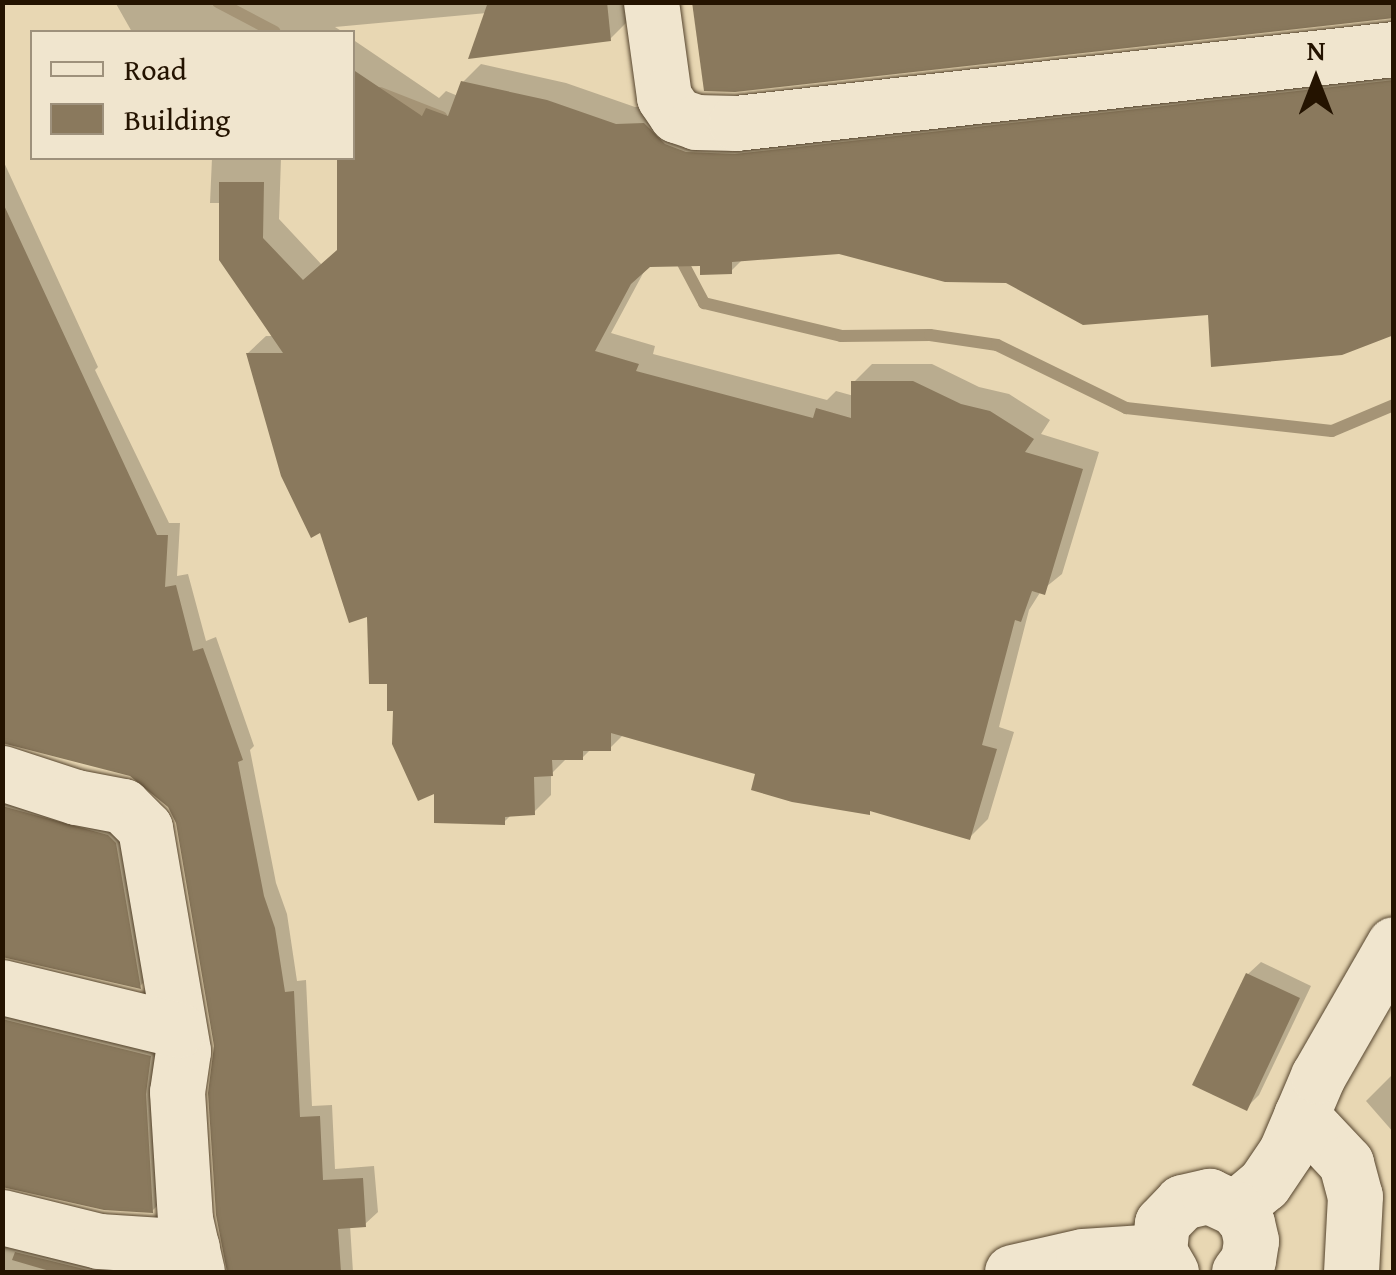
<!DOCTYPE html>
<html>
<head>
<meta charset="utf-8">
<style>
	body { margin:0 }
	#map { position:relative; width:1396px; height:1275px; overflow:hidden; background:#e8d7b3; font-family:"Gentium Book Plus",serif }
	div>[style] { position:absolute }
	[style*='--x'] { left:calc(var(--x)*1px); top:calc(var(--y)*1px); width:calc(var(--w)*1px); rotate:calc(var(--a)*1deg) }
	.shadow>* { inset:0; background:#0003 }
	.stream>* { height:12px; margin:-6px; padding:0 6px; transform-origin:6px; border-radius:6px; background:#a59476 }
	.building>* { inset:0; background:#8a795d }
	.roads { filter:drop-shadow(0 0 2px #55442d) drop-shadow(0 0 2px #55442d) }
	.minor>* { height:55px; margin:-27.5px; padding:0 27.5px; transform-origin:27.5px; border-radius:27.5px; background:#f0e5ce }
	span { translate:-50% -50%; white-space:nowrap; text-align:center; line-height:1.15; -webkit-text-stroke:8px #f0e5ce; paint-order:stroke }
	.frame { position:absolute; inset:0; border:5px solid #241300; pointer-events:none }
	.legend { position:absolute; left:30px; top:30px; width:325px; height:130px; box-sizing:border-box; background:#f0e5ce; border:2px solid #9e917c; margin:0; padding:12px 18px; list-style:none; font-size:30px; color:#241300 }
	.legend li { display:flex; align-items:center; gap:20px; height:50px }
	.legend b { width:50px; border:2px solid #9e917c }
	.north { position:absolute; left:1266px; top:30px; width:100px; height:100px; -webkit-text-stroke:8px #f0e5ce; paint-order:stroke; rotate:0deg; font-size:28px; font-weight:700; line-height:40px; text-align:center; color:#241300 }
	.north::after { content:''; display:block; margin:auto; width:35px; height:45px; background:#241300; clip-path:polygon(50% 0,100% 100%,50% 72%,0 100%) }
</style>
</head>
<body>
<div id="map">
	<div class="shadow">
		<i style="clip-path:polygon(115px 2px,626px 2px,628px 21px,610px 39px,487px 13px,335px 27px,343px 32px,132px 32px)"></i>
		<i style="clip-path:polygon(352px 39px,439px 98px,446px 91px,458px 96px,463px 82px,481px 64px,566px 83px,635px 107px,1394px 66px,1394px 332px,1210px 312px,839px 251px,743px 259px,731px 271px,703px 263px,647px 266px,611px 333px,655px 346px,653px 354px,827px 400px,836px 391px,854px 396px,854px 382px,872px 364px,932px 364px,979px 387px,1009px 394px,1050px 420px,1041px 434px,1099px 452px,1062px 574px,1041px 591px,1029px 610px,999px 727px,1014px 732px,988px 819px,970px 837px,872px 809px,869px 812px,758px 773px,624px 734px,610px 748px,592px 748px,582px 758px,567px 758px,551px 774px,551px 795px,533px 813px,512px 814px,504px 822px,437px 790px,395px 708px,370px 614px,321px 530px,248px 353px,266px 336px,274px 336px,221px 203px,210px 203px,212px 158px,281px 158px,279px 219px,322px 265px,340px 249px,340px 158px,352px 158px)"></i>
		<i style="clip-path:polygon(2px 158px,98px 367px,95px 370px,169px 523px,180px 523px,177px 576px,188px 574px,206px 641px,216px 637px,254px 746px,250px 750px,276px 883px,287px 914px,297px 981px,306px 980px,312px 1106px,332px 1105px,335px 1169px,374px 1166px,378px 1212px,365px 1224px,350px 1225px,353px 1272px,230px 1272px,216px 1046px,178px 822px,169px 804px,130px 773px,2px 740px)"></i>
		<i style="clip-path:polygon(2px 786px,121px 823px,152px 974px,140px 986px,2px 820px)"></i>
		<i style="clip-path:polygon(1261px 962px,1311px 986px,1259px 1095px,1246px 1108px,1248px 974px)"></i>
		<i style="clip-path:polygon(2px 1003px,162px 1043px,165px 1198px,152px 1211px,2px 1186px)"></i>
		<i style="clip-path:polygon(1394px 1073px,1394px 1133px,1366px 1101px)"></i>
		<i style="clip-path:polygon(2px 1233px,182px 1272px,2px 1272px)"></i>
	</div>
	<div class="stream">
		<i style="--x:218;--y:2;--w:64;--a:27.8"></i>
		<i style="--x:380;--y:93;--w:66;--a:21.5"></i>
		<i style="--x:677;--y:252;--w:58;--a:62.1"></i>
		<i style="--x:704;--y:303;--w:141;--a:13.5"></i>
		<i style="--x:841;--y:336;--w:89;--a:-0.6"></i>
		<i style="--x:930;--y:335;--w:68;--a:8.5"></i>
		<i style="--x:997;--y:345;--w:144;--a:26"></i>
		<i style="--x:1126;--y:408;--w:207;--a:6.4"></i>
		<i style="--x:1332;--y:431;--w:67;--a:-22.8"></i>
	</div>
	<div class="building">
		<i style="clip-path:polygon(488px 2px,607px 2px,611px 41px,468px 59px)"></i>
		<i style="clip-path:polygon(692px 2px,1394px 2px,1394px 18px,735px 92px,704px 91px)"></i>
		<i style="clip-path:polygon(352px 69px,422px 116px,426px 108px,448px 116px,461px 81px,547px 100px,616px 124px,644px 123px,665px 144px,686px 152px,735px 154px,1394px 80px,1394px 335px,1342px 355px,1211px 367px,1208px 315px,1083px 325px,1006px 283px,945px 282px,839px 254px,732px 262px,732px 274px,700px 275px,700px 266px,650px 267px,631px 284px,595px 351px,639px 364px,636px 371px,813px 418px,816px 408px,851px 418px,851px 381px,913px 381px,961px 404px,990px 411px,1034px 439px,1025px 452px,1083px 469px,1045px 595px,1032px 591px,1021px 622px,1015px 620px,982px 745px,997px 749px,970px 840px,870px 811px,870px 815px,792px 802px,751px 790px,755px 774px,611px 733px,611px 751px,583px 751px,583px 760px,552px 760px,553px 776px,534px 777px,535px 815px,505px 817px,505px 825px,434px 823px,434px 794px,418px 801px,392px 744px,393px 711px,387px 711px,387px 684px,369px 684px,367px 617px,349px 623px,320px 533px,311px 538px,281px 476px,246px 353px,283px 353px,219px 260px,219px 182px,264px 182px,263px 238px,303px 280px,337px 250px,337px 158px,352px 158px)"></i>
		<i style="clip-path:polygon(2px 201px,157px 535px,168px 535px,165px 587px,176px 585px,193px 651px,203px 648px,243px 760px,238px 762px,264px 896px,275px 928px,285px 992px,294px 991px,300px 1117px,320px 1116px,323px 1180px,363px 1178px,366px 1227px,338px 1229px,341px 1272px,227px 1272px,216px 1215px,208px 1093px,214px 1046px,176px 823px,168px 807px,130px 776px,2px 743px)"></i>
		<i style="clip-path:polygon(2px 806px,108px 835px,116px 843px,141px 989px,2px 957px)"></i>
		<i style="clip-path:polygon(1246px 973px,1300px 998px,1247px 1111px,1192px 1085px)"></i>
		<i style="clip-path:polygon(2px 1019px,151px 1056px,146px 1094px,153px 1213px,104px 1210px,2px 1187px)"></i>
		<i style="clip-path:polygon(15px 1252px,92px 1271px,102px 1272px,53px 1272px,12px 1260px)"></i>
	</div>
	<div class="roads">
		<div class="minor">
			<i style="--x:651;--y:2;--w:96;--a:82.2"></i>
			<i style="--x:664;--y:97;--w:22;--a:56"></i>
			<i style="--x:676;--y:115;--w:21;--a:19"></i>
			<i style="--x:696;--y:122;--w:40;--a:1.4"></i>
			<i style="--x:736;--y:123;--w:662;--a:-6.42"></i>
			<i style="--x:2;--y:773;--w:78;--a:18"></i>
			<i style="--x:76;--y:797;--w:48;--a:10.8"></i>
			<i style="--x:123;--y:806;--w:31;--a:45"></i>
			<i style="--x:145;--y:828;--w:226;--a:80.3"></i>
			<i style="--x:183;--y:1051;--w:41;--a:98.3"></i>
			<i style="--x:177;--y:1092;--w:127;--a:86.4"></i>
			<i style="--x:185;--y:1219;--w:54;--a:77.2"></i>
			<i style="--x:2;--y:987;--w:181;--a:13.7"></i>
			<i style="--x:1301;--y:1115;--w:66;--a:46.8"></i>
			<i style="--x:1346;--y:1163;--w:34;--a:75"></i>
			<i style="--x:1355;--y:1196;--w:76;--a:93"></i>
			<i style="--x:1235;--y:1208;--w:38;--a:-40"></i>
			<i style="--x:1264;--y:1184;--w:40;--a:-56"></i>
			<i style="--x:1286;--y:1151;--w:82;--a:-66.9"></i>
			<i style="--x:1318;--y:1076;--w:152;--a:-60.1"></i>
			<i style="--x:2;--y:1217;--w:100;--a:13.9"></i>
			<i style="--x:99;--y:1241;--w:93;--a:3.7"></i>
			<i style="--x:1012;--y:1272;--w:73;--a:-12.7"></i>
			<i style="--x:1083;--y:1256;--w:76;--a:-3.8"></i>
			<i style="--x:1171;--y:1272;--w:24;--a:-120"></i>
			<i style="--x:1159;--y:1251;--w:28;--a:-84"></i>
			<i style="--x:1162;--y:1223;--w:29;--a:-46"></i>
			<i style="--x:1182;--y:1202;--w:28;--a:-13"></i>
			<i style="--x:1209;--y:1196;--w:29;--a:25"></i>
			<i style="--x:1235;--y:1208;--w:19;--a:51"></i>
			<i style="--x:1247;--y:1223;--w:18;--a:77"></i>
			<i style="--x:1251;--y:1241;--w:19;--a:99"></i>
			<i style="--x:1248;--y:1260;--w:15;--a:127"></i>
		</div>
	</div>
	<div class="frame"></div>
	<ul class="legend">
	<li><b style="height:12px;background:#f0e5ce"></b>Road</li>
	<li><b style="height:28px;background:#8a795d"></b>Building</li>
	</ul>
	<div class="north">N</div>
</div>
</body>
</html>
